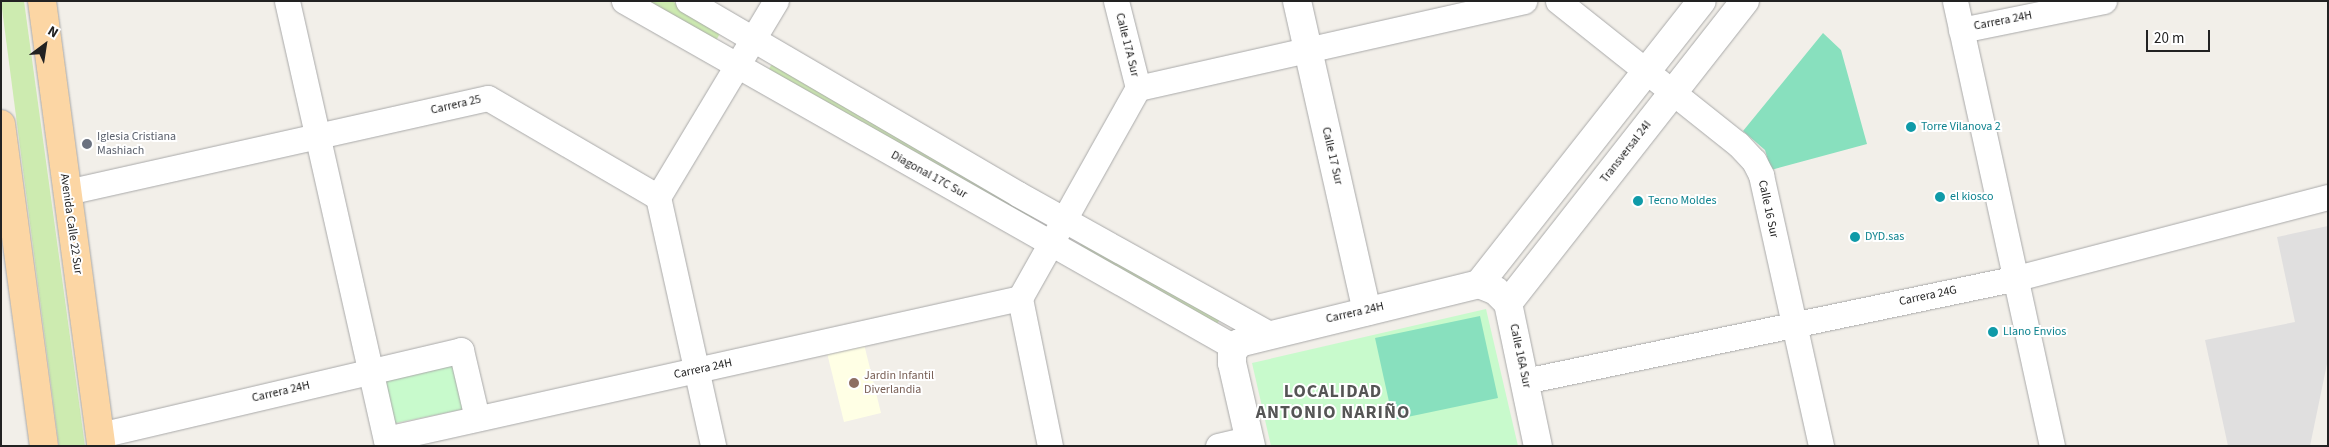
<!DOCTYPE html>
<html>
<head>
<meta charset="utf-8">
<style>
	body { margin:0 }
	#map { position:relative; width:2329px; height:447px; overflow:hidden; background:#f2efe9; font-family:"Source Sans 3",sans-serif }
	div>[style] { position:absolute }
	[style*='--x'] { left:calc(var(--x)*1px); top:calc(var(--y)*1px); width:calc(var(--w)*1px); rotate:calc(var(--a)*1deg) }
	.residential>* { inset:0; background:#e0dfdf }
	.education>* { inset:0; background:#ffffe5 }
	.grass>* { inset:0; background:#cdebb0 }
	.park>* { inset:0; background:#c8facc }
	.pitch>* { inset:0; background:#88e0be }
	.roads { filter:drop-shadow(0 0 1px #a9a9a9) drop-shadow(0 0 1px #a9a9a9) }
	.minor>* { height:25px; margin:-12.5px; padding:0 12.5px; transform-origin:12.5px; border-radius:12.5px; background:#fff }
	.tertiary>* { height:28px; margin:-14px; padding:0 14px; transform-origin:14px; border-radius:14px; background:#fff }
	.primary>* { height:28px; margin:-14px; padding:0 14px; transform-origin:14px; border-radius:14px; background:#fcd6a4 }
	.dots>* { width:14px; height:14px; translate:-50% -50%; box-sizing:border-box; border:2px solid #fff; border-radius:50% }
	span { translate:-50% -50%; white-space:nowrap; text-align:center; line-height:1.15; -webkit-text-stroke:4px #fff; paint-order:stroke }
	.street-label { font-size:12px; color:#222 }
	.culture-label { font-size:12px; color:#0d838f }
	.left { translate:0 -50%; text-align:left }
	.worship-label { font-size:12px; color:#5b616d }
	.education-label { font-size:12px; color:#785e54 }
	.district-label { font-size:18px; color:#555; font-weight:700; letter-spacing:1px }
	.frame { position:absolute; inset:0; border:2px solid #222; pointer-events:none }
	.north { position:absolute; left:20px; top:20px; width:50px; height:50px; -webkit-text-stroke:4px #fff; paint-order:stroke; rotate:31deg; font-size:14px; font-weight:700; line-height:20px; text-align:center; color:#222 }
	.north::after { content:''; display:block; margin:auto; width:18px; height:22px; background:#222; clip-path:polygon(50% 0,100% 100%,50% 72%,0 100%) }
	.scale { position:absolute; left:2146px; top:30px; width:64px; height:22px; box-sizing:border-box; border:2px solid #222; border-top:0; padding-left:6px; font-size:15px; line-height:18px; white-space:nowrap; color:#222; -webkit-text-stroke:4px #fff; paint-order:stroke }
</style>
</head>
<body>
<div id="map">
	<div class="residential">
		<i style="clip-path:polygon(2328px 226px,2328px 359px,2310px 446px,2228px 446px,2205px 340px,2295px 322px,2277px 237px)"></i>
	</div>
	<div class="education">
		<i style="clip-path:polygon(864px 344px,881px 413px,844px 422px,827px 353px)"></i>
	</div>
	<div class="grass">
		<i style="clip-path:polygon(1px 1px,24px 1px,85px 446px,59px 446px)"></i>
		<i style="clip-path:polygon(642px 1px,672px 1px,722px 30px,714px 44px)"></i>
		<i style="clip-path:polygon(776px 57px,1039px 209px,1029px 226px,766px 74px)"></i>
		<i style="clip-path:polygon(1084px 237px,1223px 314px,1214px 329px,1077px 252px)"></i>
	</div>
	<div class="park">
		<i style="clip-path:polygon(1486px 309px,1518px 446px,1271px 446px,1252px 363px)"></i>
		<i style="clip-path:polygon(455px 361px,465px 409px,391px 424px,381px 376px)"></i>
	</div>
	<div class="pitch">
		<i style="clip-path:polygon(1823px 33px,1841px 50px,1867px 144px,1771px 170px,1765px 150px,1743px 131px)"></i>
		<i style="clip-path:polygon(1480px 316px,1498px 398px,1393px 420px,1375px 338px)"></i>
	</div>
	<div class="roads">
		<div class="minor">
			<i style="--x:287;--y:1;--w:456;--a:77.3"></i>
			<i style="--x:624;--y:1;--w:701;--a:29.56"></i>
			<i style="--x:688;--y:1;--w:382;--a:30.3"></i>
			<i style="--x:1018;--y:194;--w:288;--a:29.1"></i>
			<i style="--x:1116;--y:1;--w:90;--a:75.8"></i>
			<i style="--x:1558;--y:1;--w:230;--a:38.5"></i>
			<i style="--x:1738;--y:144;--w:23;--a:47"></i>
			<i style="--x:1754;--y:161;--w:16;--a:63"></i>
			<i style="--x:1761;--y:175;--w:278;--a:77.5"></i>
			<i style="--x:1955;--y:1;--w:455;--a:77.7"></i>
			<i style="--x:1961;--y:30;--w:146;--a:-11.5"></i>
			<i style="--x:1138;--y:88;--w:396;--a:-12.7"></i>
			<i style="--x:67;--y:192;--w:431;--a:-12.6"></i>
			<i style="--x:488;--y:98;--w:197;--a:30.2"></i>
			<i style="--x:658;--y:197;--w:255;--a:77.5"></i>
			<i style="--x:658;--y:197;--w:229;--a:-59"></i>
			<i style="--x:1525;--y:381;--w:503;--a:-11.82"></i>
			<i style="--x:2017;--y:278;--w:321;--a:-14.6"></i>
			<i style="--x:100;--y:435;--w:371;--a:-13.2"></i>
			<i style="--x:461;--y:350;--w:70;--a:76.8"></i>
			<i style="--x:386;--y:439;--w:649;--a:-12.54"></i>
			<i style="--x:1050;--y:446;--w:151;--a:-101.5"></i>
			<i style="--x:1020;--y:298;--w:241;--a:-60.7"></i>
			<i style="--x:1218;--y:446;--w:32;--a:-13"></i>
		</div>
		<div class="tertiary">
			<i style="--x:1297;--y:1;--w:318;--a:77.3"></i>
			<i style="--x:1479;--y:284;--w:360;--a:-51.8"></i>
			<i style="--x:1508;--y:303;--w:384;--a:-51.9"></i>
			<i style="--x:1251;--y:446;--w:85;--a:-102.9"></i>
			<i style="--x:1232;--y:363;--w:10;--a:-90"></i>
			<i style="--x:1232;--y:353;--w:12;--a:-55"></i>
			<i style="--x:1239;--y:343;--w:247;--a:-13.8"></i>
			<i style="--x:1479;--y:284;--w:18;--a:22"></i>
			<i style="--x:1496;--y:291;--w:17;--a:45"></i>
			<i style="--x:1508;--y:303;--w:146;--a:78.2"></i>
		</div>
		<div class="primary">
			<i style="--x:42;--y:1;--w:449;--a:82.4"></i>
			<i style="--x:1;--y:124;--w:325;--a:82.4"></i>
		</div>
	</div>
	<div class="dots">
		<i style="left:1911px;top:127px;background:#0f9aa8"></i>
		<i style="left:87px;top:144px;background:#6b7280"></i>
		<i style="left:1940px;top:197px;background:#0f9aa8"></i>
		<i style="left:1638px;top:201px;background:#0f9aa8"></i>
		<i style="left:1855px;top:237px;background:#0f9aa8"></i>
		<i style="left:1993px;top:332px;background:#0f9aa8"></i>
		<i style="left:854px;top:383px;background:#8d6e63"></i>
	</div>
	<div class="street-label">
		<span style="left:2003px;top:21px;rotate:-11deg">Carrera 24H</span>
		<span style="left:1127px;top:45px;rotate:76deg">Calle 17A Sur</span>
		<span style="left:456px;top:105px;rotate:-13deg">Carrera 25</span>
		<span style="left:1626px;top:152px;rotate:-52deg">Transversal 24I</span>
		<span style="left:1332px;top:156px;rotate:77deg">Calle 17 Sur</span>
		<span style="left:929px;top:175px;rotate:29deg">Diagonal 17C Sur</span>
		<span style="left:1768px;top:209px;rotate:78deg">Calle 16 Sur</span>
		<span style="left:71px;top:224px;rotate:82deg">Avenida Calle 22 Sur</span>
		<span style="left:1928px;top:296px;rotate:-12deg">Carrera 24G</span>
		<span style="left:1355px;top:313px;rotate:-13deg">Carrera 24H</span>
		<span style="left:1520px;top:356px;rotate:78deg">Calle 16A Sur</span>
		<span style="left:703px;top:369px;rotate:-12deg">Carrera 24H</span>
		<span style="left:281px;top:392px;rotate:-13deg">Carrera 24H</span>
	</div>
	<div class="culture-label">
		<span class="left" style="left:1921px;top:127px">Torre Vilanova 2</span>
		<span class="left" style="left:1950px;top:197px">el kiosco</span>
		<span class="left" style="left:1648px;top:201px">Tecno Moldes</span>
		<span class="left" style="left:1865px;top:237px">DYD.sas</span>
		<span class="left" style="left:2003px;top:332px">Llano Envios</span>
	</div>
	<div class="worship-label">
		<span class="left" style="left:97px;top:144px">Iglesia Cristiana<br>Mashiach</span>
	</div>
	<div class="education-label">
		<span class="left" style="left:864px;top:383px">Jardin Infantil<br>Diverlandia</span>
	</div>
	<div class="district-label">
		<span style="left:1333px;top:403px">LOCALIDAD<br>ANTONIO NARIÑO</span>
	</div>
	<div class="frame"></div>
	<div class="north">N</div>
	<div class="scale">20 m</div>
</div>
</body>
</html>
